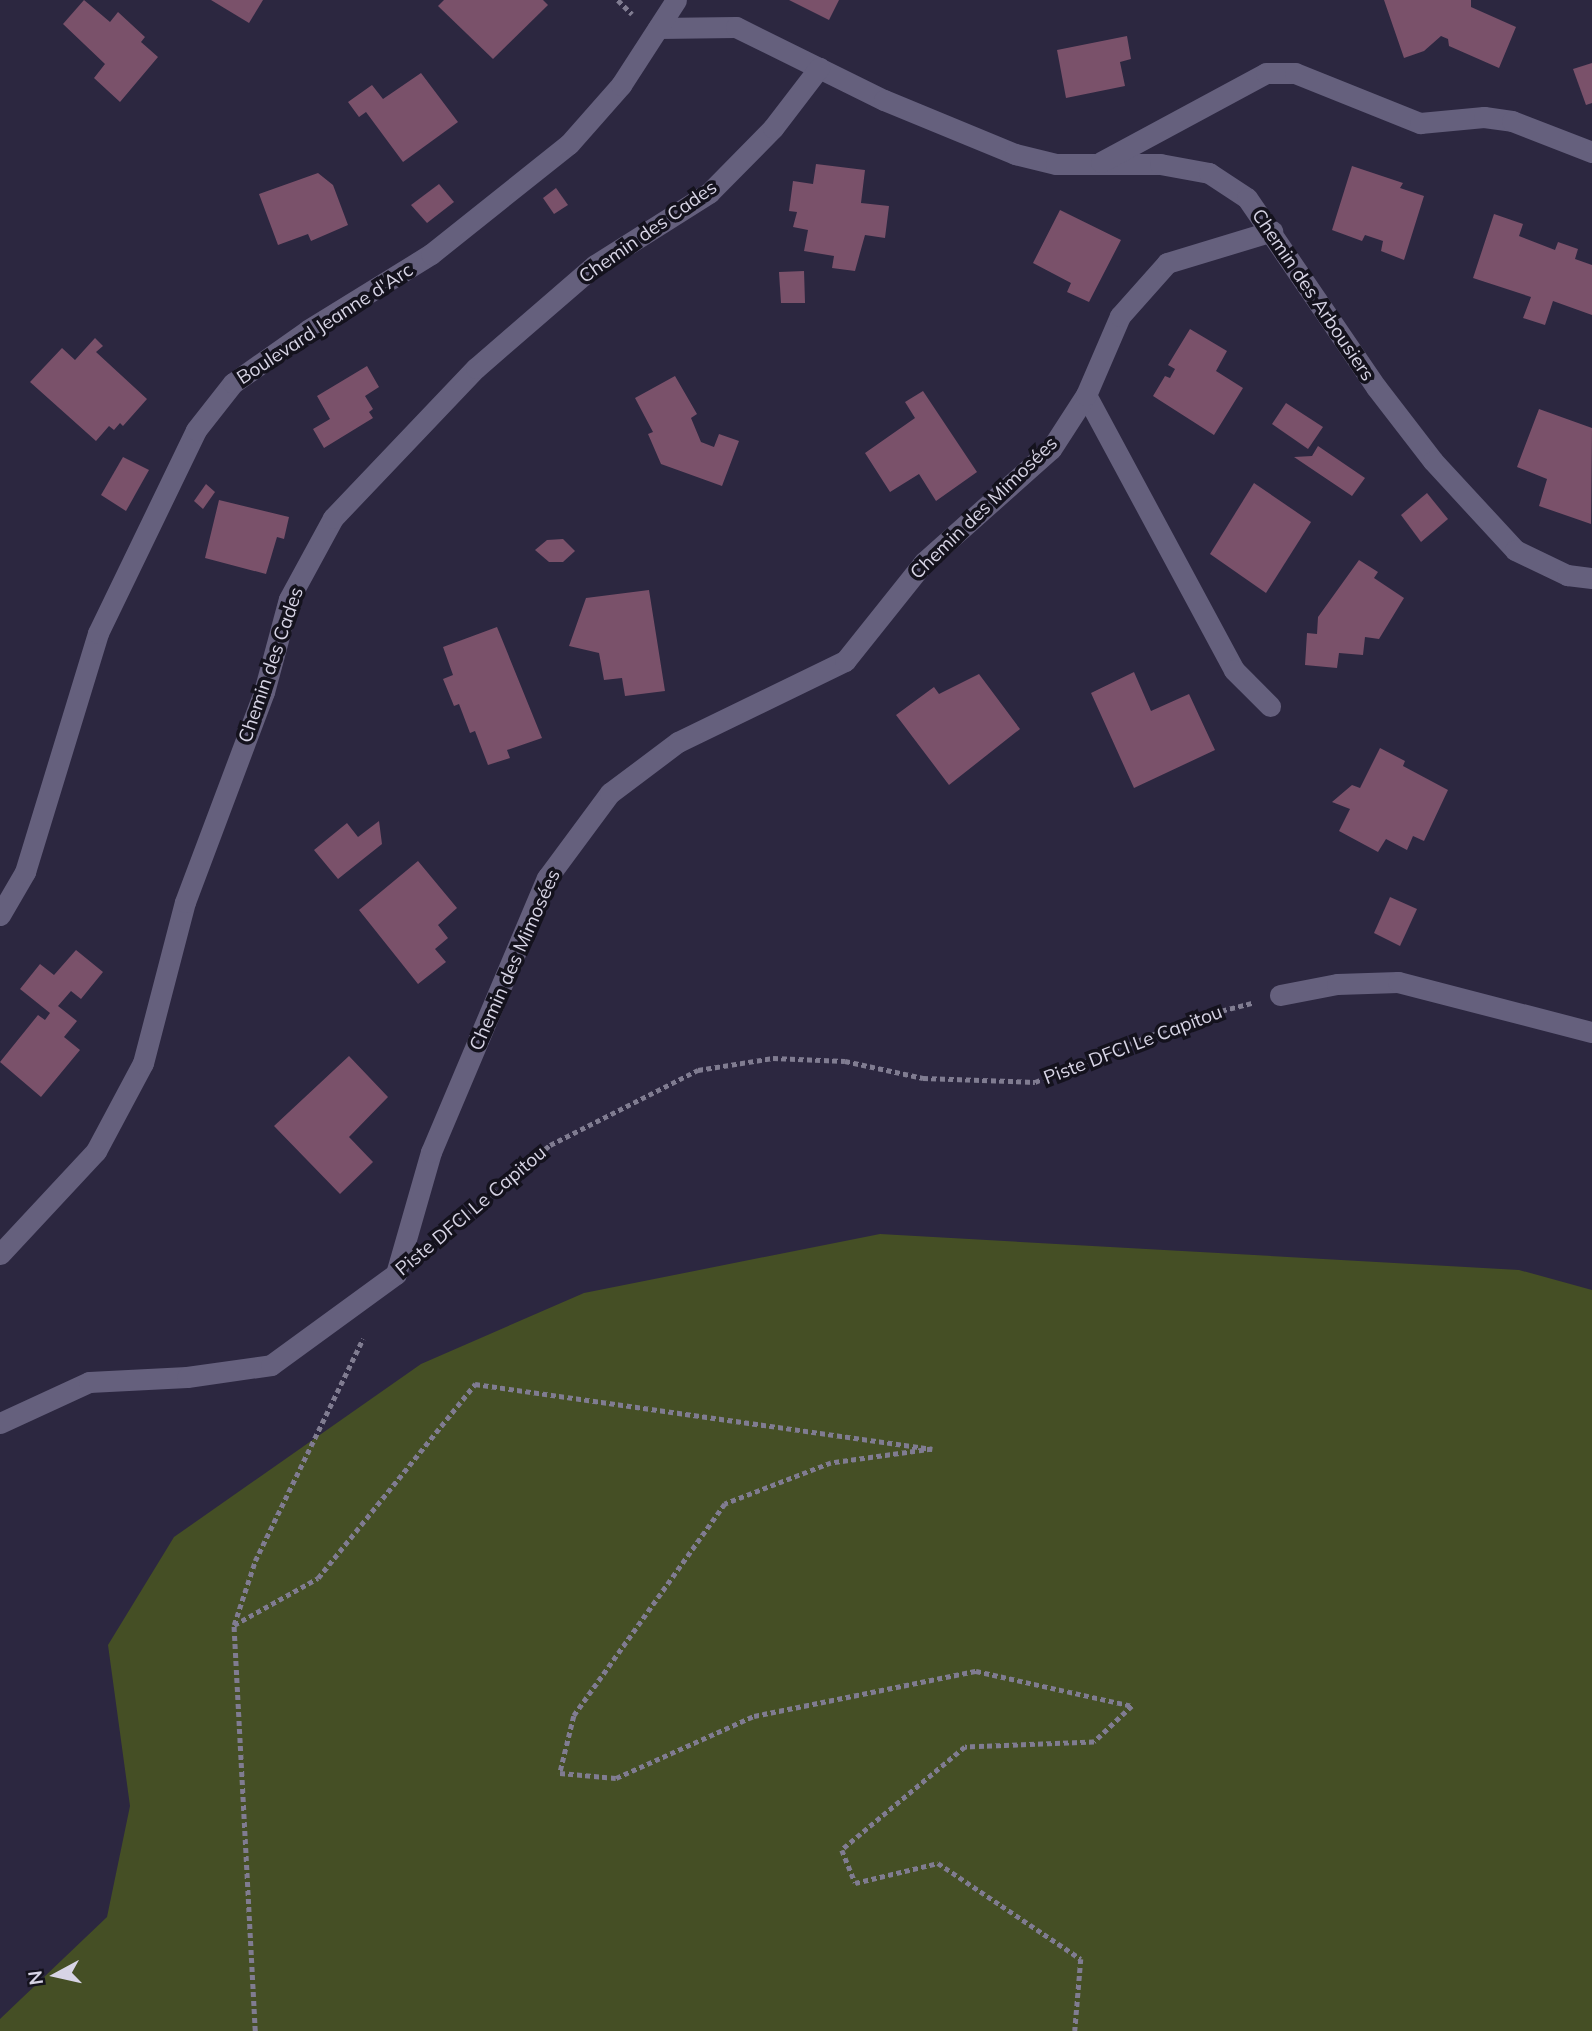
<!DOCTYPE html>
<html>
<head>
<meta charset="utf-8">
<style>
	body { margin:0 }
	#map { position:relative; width:1592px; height:2031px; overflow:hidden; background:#2c2740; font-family:Mulish,sans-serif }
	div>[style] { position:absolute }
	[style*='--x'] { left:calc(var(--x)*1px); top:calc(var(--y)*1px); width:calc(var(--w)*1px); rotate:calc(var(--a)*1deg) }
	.green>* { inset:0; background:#454f25 }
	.building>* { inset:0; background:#7a516a }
	.path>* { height:4.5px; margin-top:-2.25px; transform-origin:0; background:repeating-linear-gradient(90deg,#807c91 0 5px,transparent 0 8.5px) }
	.minor>* { height:21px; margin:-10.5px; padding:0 10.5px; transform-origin:10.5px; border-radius:10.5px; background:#65607d }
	span { translate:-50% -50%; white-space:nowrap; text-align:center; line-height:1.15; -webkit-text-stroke:7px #14121d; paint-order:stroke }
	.street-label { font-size:19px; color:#d7d4e5 }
	.north { position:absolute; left:21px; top:1940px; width:70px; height:70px; -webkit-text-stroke:5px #14121d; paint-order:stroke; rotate:262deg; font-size:19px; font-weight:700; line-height:28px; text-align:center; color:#d7d4e5 }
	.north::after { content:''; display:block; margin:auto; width:24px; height:32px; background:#d7d4e5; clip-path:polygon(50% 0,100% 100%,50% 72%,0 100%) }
</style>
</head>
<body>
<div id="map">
	<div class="green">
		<i style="clip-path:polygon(880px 1234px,1519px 1270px,1592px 1290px,1592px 2031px,0 2031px,0 2019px,107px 1917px,130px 1806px,108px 1645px,174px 1537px,421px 1364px,584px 1293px)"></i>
	</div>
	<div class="building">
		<i style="clip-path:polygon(84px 0,110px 22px,118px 12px,145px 37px,141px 42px,158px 57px,120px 102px,94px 78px,105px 64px,63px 24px)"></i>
		<i style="clip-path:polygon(211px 0,263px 0,249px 23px)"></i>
		<i style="clip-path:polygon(444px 0,543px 0,548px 5px,493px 59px,438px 6px)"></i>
		<i style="clip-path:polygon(789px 0,839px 0,829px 20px)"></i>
		<i style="clip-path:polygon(1384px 0,1471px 0,1471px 7px,1516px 27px,1499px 68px,1449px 46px,1448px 39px,1441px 36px,1424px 51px,1404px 58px)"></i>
		<i style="clip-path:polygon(1127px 36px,1131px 59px,1120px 62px,1125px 86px,1066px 98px,1057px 50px)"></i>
		<i style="clip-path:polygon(1592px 63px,1592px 103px,1586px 105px,1573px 69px)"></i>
		<i style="clip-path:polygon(421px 73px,458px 122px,403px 162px,366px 112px,359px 117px,348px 102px,372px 85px,383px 99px)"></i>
		<i style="clip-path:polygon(816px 164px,865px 170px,861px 203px,889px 206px,885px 238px,865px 235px,855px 271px,832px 268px,834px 256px,804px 251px,808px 230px,793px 227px,797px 212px,789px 211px,793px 181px,813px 184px)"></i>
		<i style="clip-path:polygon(1352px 166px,1403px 183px,1400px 188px,1424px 196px,1404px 260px,1381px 251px,1383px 241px,1365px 235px,1362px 241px,1332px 230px)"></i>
		<i style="clip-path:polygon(318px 173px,333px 185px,348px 225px,311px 241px,308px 234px,278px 245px,259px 194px)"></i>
		<i style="clip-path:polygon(439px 184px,454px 202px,427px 223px,411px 205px)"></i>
		<i style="clip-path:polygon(556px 188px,568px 205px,554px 214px,543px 198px)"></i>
		<i style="clip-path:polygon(1060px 210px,1121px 240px,1089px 302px,1067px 292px,1071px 283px,1033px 263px)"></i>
		<i style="clip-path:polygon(1494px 214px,1523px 224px,1519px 236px,1555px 250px,1558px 242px,1578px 249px,1575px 259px,1592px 265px,1592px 315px,1553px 301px,1545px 325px,1523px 318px,1531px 297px,1473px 278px)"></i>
		<i style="clip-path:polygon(804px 271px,805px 303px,781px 303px,779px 272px)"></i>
		<i style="clip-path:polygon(1190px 329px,1227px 351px,1216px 371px,1243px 388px,1214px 435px,1153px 396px,1165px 376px,1170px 378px,1175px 369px,1168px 365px)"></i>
		<i style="clip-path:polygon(95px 338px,103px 346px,96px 352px,147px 399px,123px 426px,120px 423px,114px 430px,109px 426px,96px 441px,30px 382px,62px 348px,75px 360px)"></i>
		<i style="clip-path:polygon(367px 366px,379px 387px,365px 396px,373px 409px,369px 412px,373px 418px,324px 448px,313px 429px,330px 419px,317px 396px)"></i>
		<i style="clip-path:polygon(675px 376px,697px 414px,691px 418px,701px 442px,714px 447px,719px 434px,739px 441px,722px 486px,661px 464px,648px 434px,653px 432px,635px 398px)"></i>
		<i style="clip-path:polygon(923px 391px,977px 472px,936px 501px,919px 474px,890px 492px,865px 453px,915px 418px,905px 402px)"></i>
		<i style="clip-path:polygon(1286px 403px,1323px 427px,1308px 449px,1272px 424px)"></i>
		<i style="clip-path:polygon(1539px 409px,1592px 428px,1591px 524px,1539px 506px,1547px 479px,1517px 467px)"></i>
		<i style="clip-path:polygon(1318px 446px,1365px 478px,1352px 496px,1294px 457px,1312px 456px)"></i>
		<i style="clip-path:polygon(123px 457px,149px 470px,126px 511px,101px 495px)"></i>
		<i style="clip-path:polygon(1254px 483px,1311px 522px,1266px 593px,1210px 554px)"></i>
		<i style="clip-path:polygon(206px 484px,215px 492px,203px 509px,194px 501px)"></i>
		<i style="clip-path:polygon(1427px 493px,1448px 519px,1421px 542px,1401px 515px)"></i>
		<i style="clip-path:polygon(219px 500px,289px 517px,284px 539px,277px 537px,266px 574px,205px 558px)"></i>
		<i style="clip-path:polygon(563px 539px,575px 551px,563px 562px,549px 562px,535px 550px,547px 540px)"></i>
		<i style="clip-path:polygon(1359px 560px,1378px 572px,1374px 578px,1404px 598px,1379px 639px,1365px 637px,1363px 655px,1339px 653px,1337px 668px,1305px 665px,1307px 633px,1317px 634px,1318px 617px)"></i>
		<i style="clip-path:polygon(649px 590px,665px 691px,625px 696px,622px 678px,604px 680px,599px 653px,569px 646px,586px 598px)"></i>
		<i style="clip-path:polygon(497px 627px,542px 738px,507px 750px,510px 758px,488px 765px,475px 731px,470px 733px,459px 704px,454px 706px,443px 679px,453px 675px,443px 647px)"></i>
		<i style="clip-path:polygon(1134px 672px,1151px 711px,1189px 694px,1215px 750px,1134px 788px,1091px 693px)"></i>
		<i style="clip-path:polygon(979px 674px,1020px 729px,949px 785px,896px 715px,934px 687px,939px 694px)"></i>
		<i style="clip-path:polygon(1380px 748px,1405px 761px,1403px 766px,1448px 790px,1424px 841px,1413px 836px,1407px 850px,1386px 839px,1378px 852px,1339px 831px,1350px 809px,1332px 802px,1352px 785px,1360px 788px)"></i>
		<i style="clip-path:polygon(379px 821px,382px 844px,338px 879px,314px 850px,347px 823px,358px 837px)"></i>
		<i style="clip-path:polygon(418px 861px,457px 908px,438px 925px,448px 938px,435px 949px,446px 962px,418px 984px,359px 910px)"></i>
		<i style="clip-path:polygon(1390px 897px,1417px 909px,1400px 946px,1374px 933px)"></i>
		<i style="clip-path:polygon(76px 950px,103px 972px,81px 999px,71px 991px,58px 1006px,77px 1021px,64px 1037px,80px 1050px,41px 1097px,0 1062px,38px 1015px,45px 1020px,50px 1013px,20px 989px,40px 964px,54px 975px)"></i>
		<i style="clip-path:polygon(349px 1056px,388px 1097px,349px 1137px,373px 1162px,340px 1194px,274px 1126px)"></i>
	</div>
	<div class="path">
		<i style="--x:618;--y:0;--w:20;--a:45"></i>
		<i style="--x:440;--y:1236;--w:143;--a:-39.6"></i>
		<i style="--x:550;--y:1145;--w:166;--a:-26.9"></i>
		<i style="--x:698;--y:1070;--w:76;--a:-9.1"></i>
		<i style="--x:773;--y:1058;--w:72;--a:2.4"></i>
		<i style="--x:845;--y:1061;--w:80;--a:12.3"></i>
		<i style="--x:923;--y:1078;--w:112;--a:2"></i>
		<i style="--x:1035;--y:1082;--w:175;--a:-21.9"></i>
		<i style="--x:1197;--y:1017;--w:57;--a:-14.3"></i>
		<i style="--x:234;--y:1625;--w:96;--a:-29.2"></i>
		<i style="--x:318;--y:1578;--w:250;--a:-51"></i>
		<i style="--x:475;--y:1384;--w:462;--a:8.1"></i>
		<i style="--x:932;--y:1449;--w:102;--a:172.1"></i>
		<i style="--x:831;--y:1463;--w:114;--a:158.9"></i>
		<i style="--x:725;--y:1504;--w:260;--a:125.5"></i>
		<i style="--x:574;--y:1716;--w:59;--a:103.8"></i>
		<i style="--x:560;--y:1773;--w:56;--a:5.1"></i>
		<i style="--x:616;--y:1778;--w:151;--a:-24.2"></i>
		<i style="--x:754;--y:1716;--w:227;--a:-11.5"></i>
		<i style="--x:976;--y:1671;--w:160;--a:12.6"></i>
		<i style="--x:1132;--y:1706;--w:52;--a:136.5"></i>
		<i style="--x:1094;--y:1742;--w:129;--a:177.8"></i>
		<i style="--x:965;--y:1747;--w:160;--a:140.1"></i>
		<i style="--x:842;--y:1850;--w:35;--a:68"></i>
		<i style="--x:855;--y:1883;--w:85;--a:-13.5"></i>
		<i style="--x:938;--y:1863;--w:172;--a:33.9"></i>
		<i style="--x:1081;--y:1959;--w:72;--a:94.8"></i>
		<i style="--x:255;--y:2031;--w:407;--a:-93"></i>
		<i style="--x:234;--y:1625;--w:67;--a:-71.8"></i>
		<i style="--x:255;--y:1561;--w:247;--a:-64.1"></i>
	</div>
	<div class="minor">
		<i style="--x:658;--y:28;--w:78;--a:-0.7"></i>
		<i style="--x:736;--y:27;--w:165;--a:26.3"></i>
		<i style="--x:884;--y:100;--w:142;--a:22.4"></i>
		<i style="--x:1015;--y:154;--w:42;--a:13.7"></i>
		<i style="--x:1056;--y:164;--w:104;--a:0"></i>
		<i style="--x:1160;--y:164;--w:50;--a:10.4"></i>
		<i style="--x:1209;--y:173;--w:45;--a:33.3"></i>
		<i style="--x:1247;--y:198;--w:229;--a:55.7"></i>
		<i style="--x:1376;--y:387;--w:93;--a:52.4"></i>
		<i style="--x:1433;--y:461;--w:121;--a:47.3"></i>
		<i style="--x:1515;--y:550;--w:58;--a:25.7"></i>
		<i style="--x:1567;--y:575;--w:25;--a:7"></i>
		<i style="--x:1101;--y:162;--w:187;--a:-28.3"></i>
		<i style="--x:1266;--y:73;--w:29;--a:0"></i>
		<i style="--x:1295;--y:73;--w:135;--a:21.8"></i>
		<i style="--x:1420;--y:123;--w:64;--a:-5.4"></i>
		<i style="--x:1484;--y:117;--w:28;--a:8"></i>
		<i style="--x:1512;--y:121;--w:86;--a:21.2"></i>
		<i style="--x:1086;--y:395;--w:312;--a:61.7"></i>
		<i style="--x:1234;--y:670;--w:51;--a:45"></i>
		<i style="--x:0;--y:915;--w:50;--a:-59.8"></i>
		<i style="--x:25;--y:872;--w:250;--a:-73"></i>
		<i style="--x:98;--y:633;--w:225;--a:-64.2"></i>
		<i style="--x:196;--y:430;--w:60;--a:-51.8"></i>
		<i style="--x:233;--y:383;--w:92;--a:-35.2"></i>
		<i style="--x:308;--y:330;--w:145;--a:-31.7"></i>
		<i style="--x:431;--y:254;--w:176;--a:-38.6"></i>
		<i style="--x:569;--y:144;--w:79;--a:-48.6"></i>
		<i style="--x:621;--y:85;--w:101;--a:-57.1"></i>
		<i style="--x:1280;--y:995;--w:58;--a:-10.9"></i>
		<i style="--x:1337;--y:984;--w:61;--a:-1.9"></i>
		<i style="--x:1398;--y:982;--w:200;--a:14.5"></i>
		<i style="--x:0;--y:1254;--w:141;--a:-47"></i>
		<i style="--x:96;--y:1151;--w:100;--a:-61.9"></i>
		<i style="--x:143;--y:1063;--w:166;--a:-75.4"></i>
		<i style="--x:185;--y:902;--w:224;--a:-69.4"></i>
		<i style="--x:264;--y:692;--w:96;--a:-75"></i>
		<i style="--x:289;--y:599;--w:92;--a:-61.5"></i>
		<i style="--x:333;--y:518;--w:207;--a:-46.4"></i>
		<i style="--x:476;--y:368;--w:157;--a:-40.9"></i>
		<i style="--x:595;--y:265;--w:135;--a:-32.3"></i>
		<i style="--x:709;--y:193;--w:91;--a:-45.4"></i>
		<i style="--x:773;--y:128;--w:76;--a:-52.5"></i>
		<i style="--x:0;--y:1423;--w:98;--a:-24.7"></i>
		<i style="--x:89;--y:1382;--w:98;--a:-2.9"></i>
		<i style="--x:187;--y:1377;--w:85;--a:-8.1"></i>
		<i style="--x:271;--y:1365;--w:155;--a:-36.1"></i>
		<i style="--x:396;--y:1274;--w:127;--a:-74"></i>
		<i style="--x:431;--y:1152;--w:298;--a:-67.1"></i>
		<i style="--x:547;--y:878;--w:106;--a:-53.5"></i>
		<i style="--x:610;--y:793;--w:85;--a:-36.9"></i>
		<i style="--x:678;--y:742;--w:186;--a:-25.9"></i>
		<i style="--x:845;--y:661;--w:127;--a:-51.4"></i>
		<i style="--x:924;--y:562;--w:170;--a:-41.7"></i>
		<i style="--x:1051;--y:449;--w:64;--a:-57.1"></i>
		<i style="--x:1086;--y:395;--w:86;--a:-66.7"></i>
		<i style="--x:1120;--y:316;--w:71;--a:-48.4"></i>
		<i style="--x:1167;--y:263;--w:110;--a:-16.9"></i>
	</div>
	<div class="street-label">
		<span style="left:648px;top:232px;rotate:-35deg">Chemin des Cades</span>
		<span style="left:1313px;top:295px;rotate:56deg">Chemin des Arbousiers</span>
		<span style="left:325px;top:324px;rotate:-33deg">Boulevard Jeanne d'Arc</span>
		<span style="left:984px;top:508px;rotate:-44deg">Chemin des Mimosées</span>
		<span style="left:271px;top:665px;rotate:-71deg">Chemin des Cades</span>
		<span style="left:515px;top:960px;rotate:-66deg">Chemin des Mimosées</span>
		<span style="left:1133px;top:1045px;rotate:-21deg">Piste DFCI Le Capitou</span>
		<span style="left:471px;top:1211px;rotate:-40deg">Piste DFCI Le Capitou</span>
	</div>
	<div class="north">N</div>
</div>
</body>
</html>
